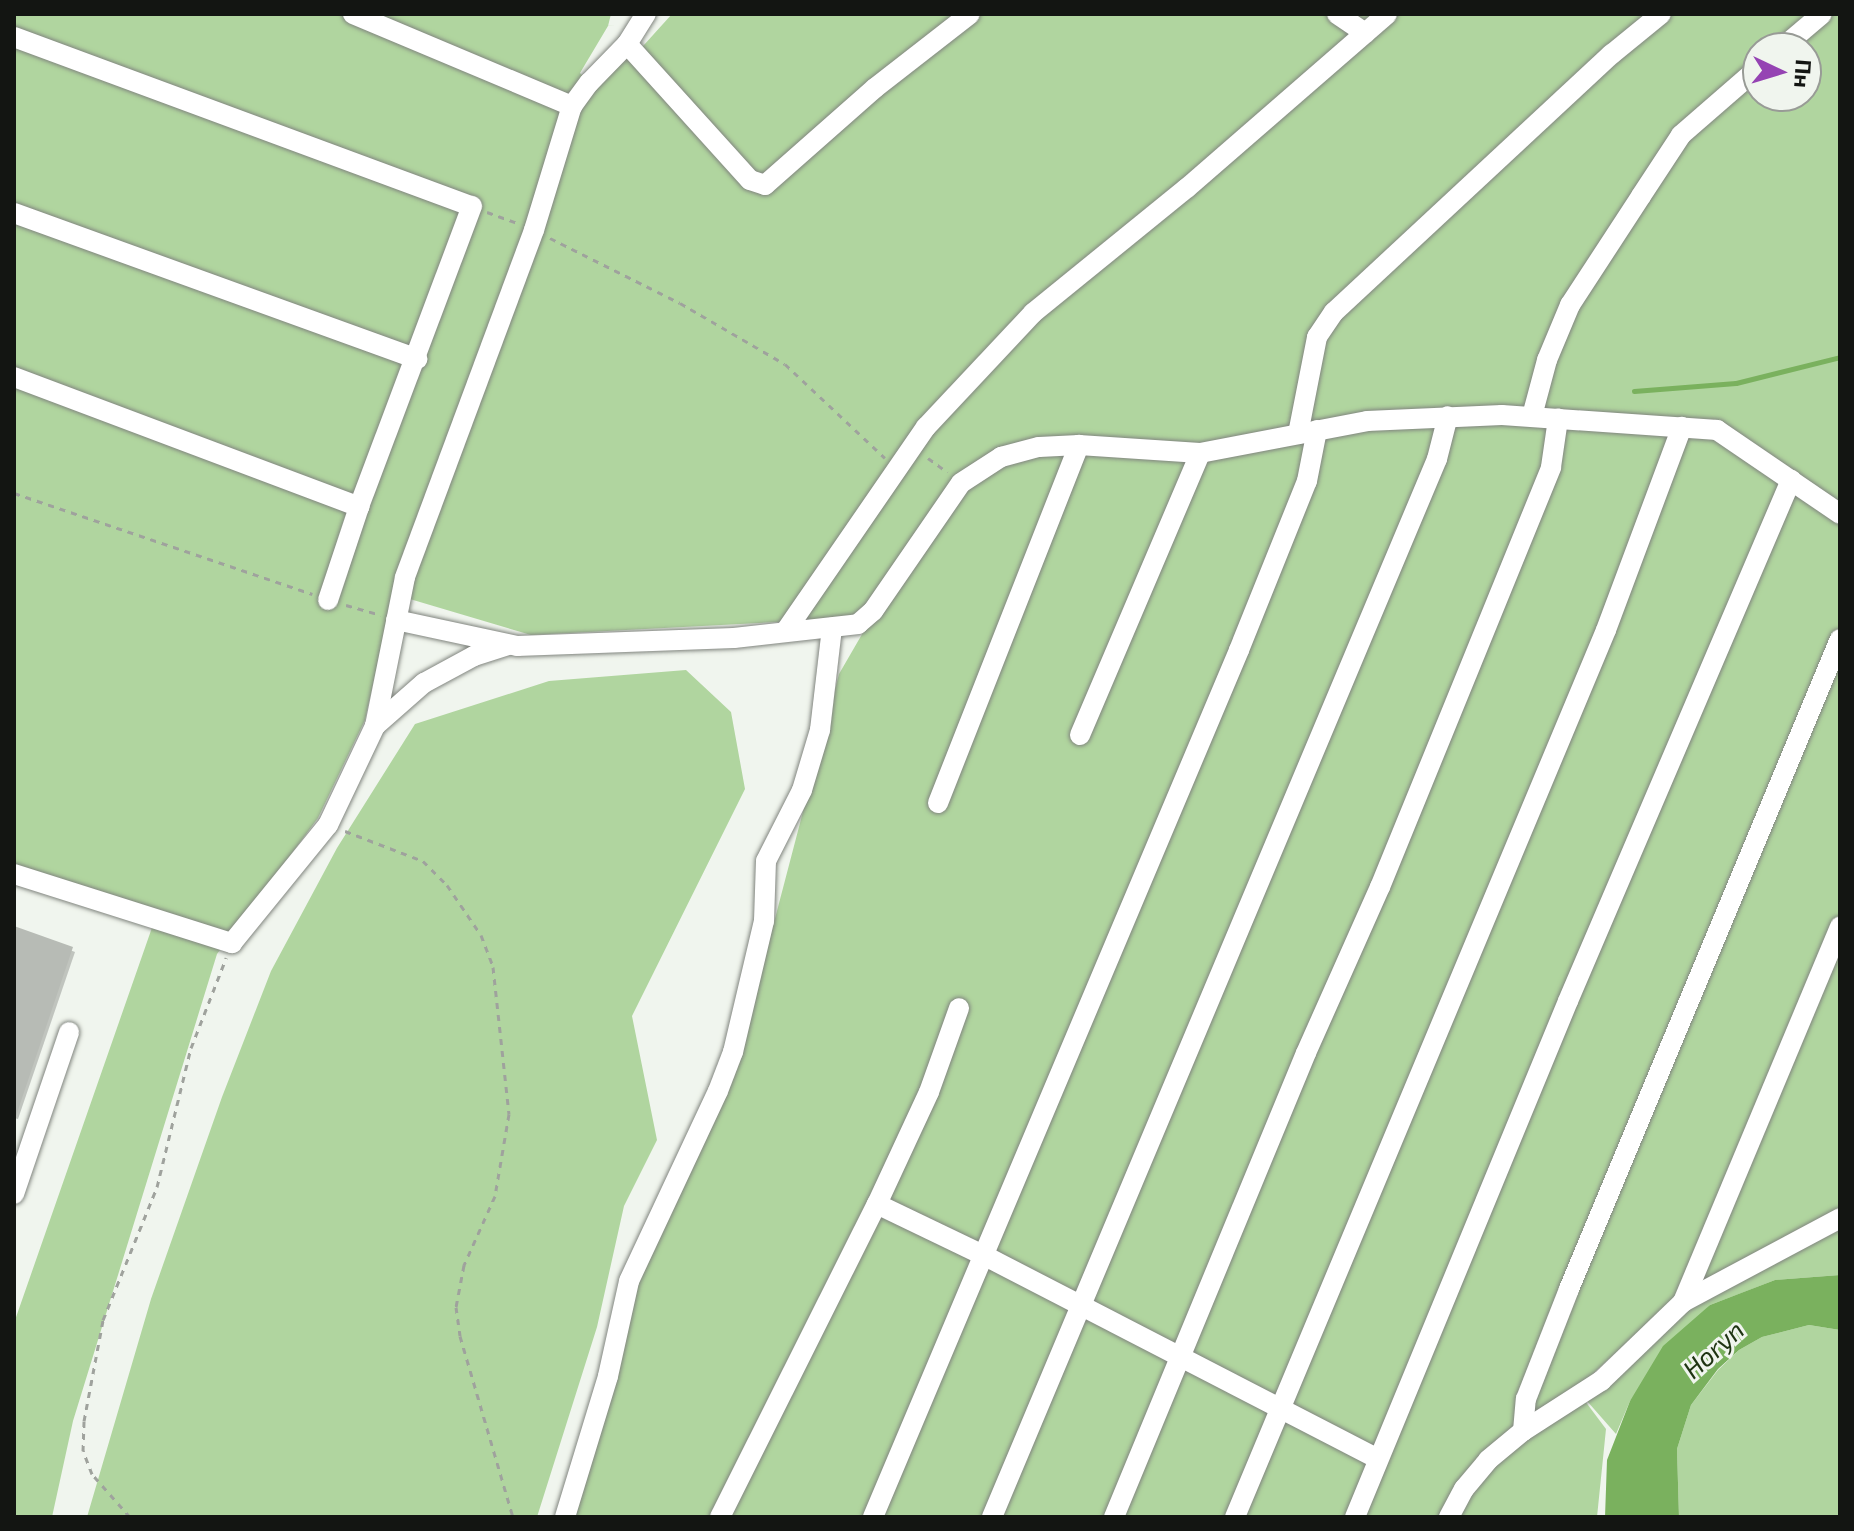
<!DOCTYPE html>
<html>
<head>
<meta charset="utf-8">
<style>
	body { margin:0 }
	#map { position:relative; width:1854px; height:1531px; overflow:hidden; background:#f0f5ee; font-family:"Exo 2",sans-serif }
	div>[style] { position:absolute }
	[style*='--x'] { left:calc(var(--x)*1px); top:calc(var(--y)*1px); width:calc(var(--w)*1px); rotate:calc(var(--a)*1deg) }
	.green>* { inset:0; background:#b0d59f }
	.water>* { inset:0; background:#7ab15e }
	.shadow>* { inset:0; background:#0003 }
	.stream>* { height:5px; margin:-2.5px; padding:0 2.5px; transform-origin:2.5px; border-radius:2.5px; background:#7ab15e }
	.building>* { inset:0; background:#b7bbb5 }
	.path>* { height:3px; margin-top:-1.5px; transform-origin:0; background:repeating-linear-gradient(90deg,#9fa29d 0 6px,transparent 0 12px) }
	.roads { filter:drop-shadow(0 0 2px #81857f) drop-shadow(0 0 2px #81857f) }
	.minor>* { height:20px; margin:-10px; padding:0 10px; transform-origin:10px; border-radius:10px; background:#fff }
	span { translate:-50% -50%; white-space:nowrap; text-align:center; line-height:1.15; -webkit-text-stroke:6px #f0f5ee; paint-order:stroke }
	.water-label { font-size:26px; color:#1e3412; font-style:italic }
	.frame { position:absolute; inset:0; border:16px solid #131512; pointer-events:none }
	.north { position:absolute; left:1742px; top:32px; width:80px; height:80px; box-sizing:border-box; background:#f0f5ee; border:2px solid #989b96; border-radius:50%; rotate:94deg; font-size:22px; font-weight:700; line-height:32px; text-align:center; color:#131512 }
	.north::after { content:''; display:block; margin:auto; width:28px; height:36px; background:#9543b3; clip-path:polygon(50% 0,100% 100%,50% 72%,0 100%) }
</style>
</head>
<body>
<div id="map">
	<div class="green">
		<i style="clip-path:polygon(evenodd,14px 14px,611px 14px,608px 26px,580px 73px,595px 88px,622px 55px,634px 56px,672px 14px,1840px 14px,1840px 1218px,1678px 1296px,1576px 1389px,1606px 1429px,1597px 1517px,567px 1517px,625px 1310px,738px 1060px,839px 674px,872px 617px,531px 635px,393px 594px,365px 720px,318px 818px,217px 954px,73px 1421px,52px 1517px,14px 1517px,14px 1323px,155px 919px,14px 868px,14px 14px,1758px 48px,1806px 48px,1806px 96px,1758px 96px,1758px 48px)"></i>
		<i style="clip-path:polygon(686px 670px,731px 712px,745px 789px,632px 1016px,657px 1140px,624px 1206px,597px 1327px,537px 1517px,87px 1517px,151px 1299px,222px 1097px,271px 971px,337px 848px,415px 724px,549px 681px)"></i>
		<i style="clip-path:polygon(1840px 1230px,1840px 1275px,1775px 1280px,1710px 1305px,1630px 1401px,1616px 1434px,1587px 1401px,1687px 1307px)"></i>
		<i style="clip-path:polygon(1809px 1325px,1840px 1330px,1840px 1517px,1679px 1517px,1677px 1449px,1691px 1405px,1718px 1370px,1739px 1350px,1762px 1337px)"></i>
	</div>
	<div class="water">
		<i style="clip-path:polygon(1840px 1275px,1840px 1330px,1809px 1325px,1762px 1337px,1739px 1350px,1718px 1369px,1691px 1405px,1677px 1449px,1679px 1517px,1605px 1517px,1607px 1460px,1630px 1401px,1663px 1346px,1710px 1305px,1741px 1293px,1775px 1280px)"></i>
	</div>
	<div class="shadow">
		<i style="clip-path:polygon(14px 929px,75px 952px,18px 1119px,14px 1118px)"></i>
	</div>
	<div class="stream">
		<i style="--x:1634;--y:391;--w:102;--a:-4.5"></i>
		<i style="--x:1736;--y:383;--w:107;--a:-14"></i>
	</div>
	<div class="building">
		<i style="clip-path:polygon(14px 926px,73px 947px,15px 1119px,14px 1119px)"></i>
	</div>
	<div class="path">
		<i style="--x:487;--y:212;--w:32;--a:20"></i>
		<i style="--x:550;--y:238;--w:145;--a:26.6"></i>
		<i style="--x:680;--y:303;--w:121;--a:30.2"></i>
		<i style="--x:785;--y:364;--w:137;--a:43.2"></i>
		<i style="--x:928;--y:458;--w:24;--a:36"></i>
		<i style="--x:14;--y:493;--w:315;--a:18.7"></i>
		<i style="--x:346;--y:605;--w:36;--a:16"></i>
		<i style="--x:345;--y:831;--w:84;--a:21"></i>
		<i style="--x:423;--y:861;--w:34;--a:45"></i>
		<i style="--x:447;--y:885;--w:60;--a:55.8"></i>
		<i style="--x:481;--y:935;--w:34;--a:69"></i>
		<i style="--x:493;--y:967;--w:148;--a:83.8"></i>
		<i style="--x:509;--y:1114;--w:83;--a:99.7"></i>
		<i style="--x:495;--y:1196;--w:76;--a:114.2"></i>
		<i style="--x:464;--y:1265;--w:43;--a:100.8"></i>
		<i style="--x:456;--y:1307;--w:29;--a:82"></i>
		<i style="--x:460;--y:1336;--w:189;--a:73.7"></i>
		<i style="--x:130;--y:1517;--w:57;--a:-131.5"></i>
		<i style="--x:92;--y:1474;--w:25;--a:-111"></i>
		<i style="--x:83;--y:1451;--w:30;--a:-88"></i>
		<i style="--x:84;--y:1421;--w:103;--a:-79.3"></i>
		<i style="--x:103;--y:1320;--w:144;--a:-67.9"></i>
		<i style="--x:157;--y:1187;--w:143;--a:-76.3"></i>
		<i style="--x:191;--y:1048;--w:97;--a:-68.7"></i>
	</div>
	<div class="roads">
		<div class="minor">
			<i style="--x:353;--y:14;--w:238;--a:22.8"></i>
			<i style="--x:1337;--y:14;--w:34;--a:34"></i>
			<i style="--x:14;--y:37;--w:488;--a:20.3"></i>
			<i style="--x:472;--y:206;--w:322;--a:110.6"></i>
			<i style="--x:359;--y:507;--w:98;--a:108.4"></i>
			<i style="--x:627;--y:44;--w:183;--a:47.9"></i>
			<i style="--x:750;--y:180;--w:16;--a:18"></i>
			<i style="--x:765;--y:185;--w:147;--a:-41.4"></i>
			<i style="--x:875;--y:88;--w:120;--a:-37.9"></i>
			<i style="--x:1782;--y:48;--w:52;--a:-40.4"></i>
			<i style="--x:14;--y:213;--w:429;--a:19.9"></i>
			<i style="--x:14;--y:377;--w:369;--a:20.6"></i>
			<i style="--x:1532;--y:416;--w:58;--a:-75"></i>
			<i style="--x:1547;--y:360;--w:60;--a:-67.3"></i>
			<i style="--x:1570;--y:305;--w:130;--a:-56.9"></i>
			<i style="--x:1641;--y:196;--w:73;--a:-56.7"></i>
			<i style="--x:1681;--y:135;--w:102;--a:-41"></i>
			<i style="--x:1298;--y:434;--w:99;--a:-78.9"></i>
			<i style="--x:1317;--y:337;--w:30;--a:-56"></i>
			<i style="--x:1334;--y:312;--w:379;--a:-42.9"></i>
			<i style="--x:1612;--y:54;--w:63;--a:-39.2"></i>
			<i style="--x:396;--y:620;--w:124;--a:12.1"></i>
			<i style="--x:517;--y:646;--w:217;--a:-2.1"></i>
			<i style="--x:734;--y:638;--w:125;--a:-6.4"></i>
			<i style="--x:858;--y:624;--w:20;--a:-41"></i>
			<i style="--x:873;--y:611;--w:155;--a:-55.5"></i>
			<i style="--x:961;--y:483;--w:48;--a:-33"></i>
			<i style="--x:1001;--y:457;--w:39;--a:-15"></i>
			<i style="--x:1039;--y:447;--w:40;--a:-2.9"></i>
			<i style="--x:1079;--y:445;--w:121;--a:3.8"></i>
			<i style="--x:1200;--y:453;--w:170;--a:-10.8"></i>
			<i style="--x:1367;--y:421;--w:135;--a:-2.5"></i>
			<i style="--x:1502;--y:415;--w:216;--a:4"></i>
			<i style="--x:1717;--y:430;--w:149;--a:34.3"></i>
			<i style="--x:785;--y:632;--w:249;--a:-55.5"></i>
			<i style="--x:926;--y:427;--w:156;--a:-46.8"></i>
			<i style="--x:1033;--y:313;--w:198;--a:-39.1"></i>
			<i style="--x:1187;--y:188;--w:265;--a:-41"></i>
			<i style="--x:375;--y:726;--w:65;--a:-41.3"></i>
			<i style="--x:424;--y:683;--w:57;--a:-28.4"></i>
			<i style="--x:474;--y:656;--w:36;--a:-18"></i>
			<i style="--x:1080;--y:735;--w:306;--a:-66.9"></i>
			<i style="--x:938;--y:803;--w:385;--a:-68.5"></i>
			<i style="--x:14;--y:874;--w:229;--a:17.6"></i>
			<i style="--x:232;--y:943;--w:152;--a:-50.9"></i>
			<i style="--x:328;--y:825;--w:110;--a:-64.6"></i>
			<i style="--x:375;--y:726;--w:152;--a:-78.6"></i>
			<i style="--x:405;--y:577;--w:370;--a:-69.6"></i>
			<i style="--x:534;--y:230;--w:130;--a:-73"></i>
			<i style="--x:572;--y:106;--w:29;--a:-54"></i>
			<i style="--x:589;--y:83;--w:54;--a:-45.7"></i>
			<i style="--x:627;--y:44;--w:36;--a:-58"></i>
			<i style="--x:14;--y:1194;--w:171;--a:-71.2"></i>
			<i style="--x:877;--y:1204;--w:120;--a:25.7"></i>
			<i style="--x:985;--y:1256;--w:442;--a:27.3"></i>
			<i style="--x:1683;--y:1302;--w:407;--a:-67.3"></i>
			<i style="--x:1523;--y:1431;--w:32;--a:-85"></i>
			<i style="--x:1526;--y:1399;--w:118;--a:-68.6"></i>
			<i style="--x:1569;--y:1289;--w:704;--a:-67.37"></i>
			<i style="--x:565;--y:1517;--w:147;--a:-73"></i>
			<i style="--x:608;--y:1376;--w:97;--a:-77.5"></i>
			<i style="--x:629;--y:1281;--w:210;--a:-64.9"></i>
			<i style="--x:718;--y:1091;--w:42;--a:-69"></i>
			<i style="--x:733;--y:1052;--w:135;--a:-76.7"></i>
			<i style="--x:764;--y:921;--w:60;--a:-88.1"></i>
			<i style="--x:766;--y:861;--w:80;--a:-63.1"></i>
			<i style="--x:802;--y:790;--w:63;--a:-73.3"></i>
			<i style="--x:820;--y:730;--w:103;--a:-83.3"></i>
			<i style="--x:720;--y:1517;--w:350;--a:-63.4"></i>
			<i style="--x:877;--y:1204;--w:123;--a:-65.1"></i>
			<i style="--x:929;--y:1092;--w:89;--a:-70.3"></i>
			<i style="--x:873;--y:1517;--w:941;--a:-67.11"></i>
			<i style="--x:1239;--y:650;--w:182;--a:-68.1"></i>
			<i style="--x:1307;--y:481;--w:52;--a:-78.9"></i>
			<i style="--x:992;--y:1517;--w:1148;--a:-67.19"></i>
			<i style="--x:1437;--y:459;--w:44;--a:-75.7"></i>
			<i style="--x:1114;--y:1517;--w:502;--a:-67.52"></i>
			<i style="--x:1306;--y:1053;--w:182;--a:-66"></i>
			<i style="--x:1380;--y:887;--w:453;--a:-67.8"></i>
			<i style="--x:1551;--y:467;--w:49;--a:-81.7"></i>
			<i style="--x:1235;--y:1517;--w:961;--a:-67.3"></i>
			<i style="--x:1606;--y:630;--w:217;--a:-69.5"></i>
			<i style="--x:1355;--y:1517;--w:558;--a:-67.57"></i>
			<i style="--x:1568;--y:1001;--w:567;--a:-66.83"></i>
			<i style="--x:1449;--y:1517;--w:32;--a:-62"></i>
			<i style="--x:1464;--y:1489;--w:38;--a:-50"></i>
			<i style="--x:1488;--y:1460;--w:45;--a:-39.6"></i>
			<i style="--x:1523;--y:1431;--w:93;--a:-32.7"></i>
			<i style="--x:1601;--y:1381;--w:114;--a:-43.9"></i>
			<i style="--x:1683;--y:1302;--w:178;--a:-28.1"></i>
		</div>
	</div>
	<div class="water-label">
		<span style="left:1713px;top:1349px;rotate:-42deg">Horyn</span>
	</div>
	<div class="frame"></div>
	<div class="north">Пн</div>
</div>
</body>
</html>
